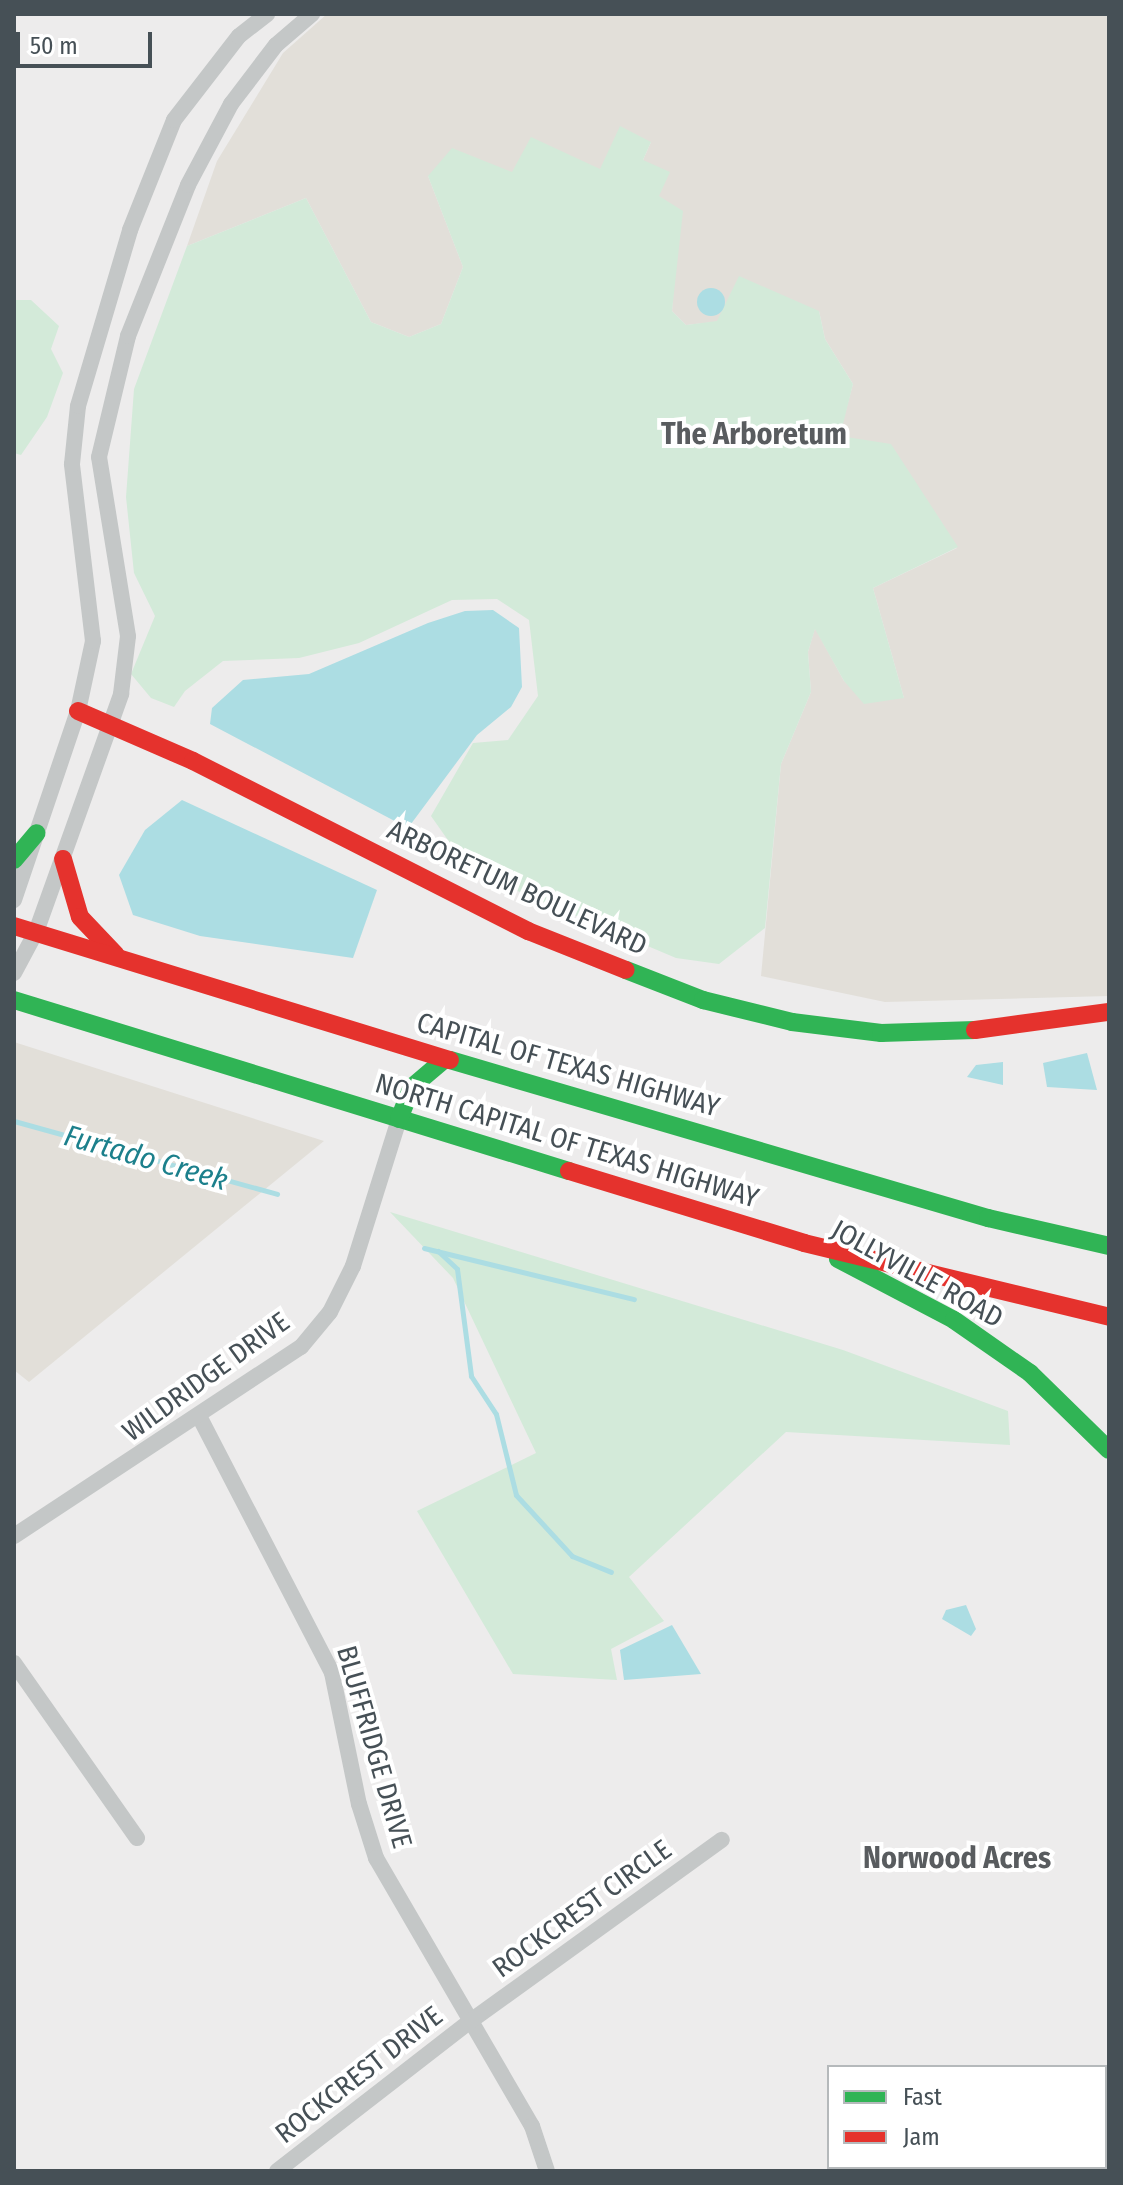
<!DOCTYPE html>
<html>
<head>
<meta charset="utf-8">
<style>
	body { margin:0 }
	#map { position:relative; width:1123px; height:2185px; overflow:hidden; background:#edecec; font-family:"Fira Sans Condensed",sans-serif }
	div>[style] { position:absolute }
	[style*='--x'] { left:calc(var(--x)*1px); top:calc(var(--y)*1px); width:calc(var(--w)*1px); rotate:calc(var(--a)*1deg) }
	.commercial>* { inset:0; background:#e2dfd9 }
	.green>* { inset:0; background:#d3ead9 }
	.water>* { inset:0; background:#acdde3 }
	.round { border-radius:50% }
	.stream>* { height:5px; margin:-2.5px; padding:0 2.5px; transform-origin:2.5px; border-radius:2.5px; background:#acdde3 }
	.street>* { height:16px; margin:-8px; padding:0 8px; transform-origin:8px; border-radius:8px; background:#c4c7c7 }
	.fast>* { height:18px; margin:-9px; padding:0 9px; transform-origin:9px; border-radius:9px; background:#30b455 }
	.jam>* { height:18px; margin:-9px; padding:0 9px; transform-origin:9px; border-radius:9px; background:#e5322d }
	span { translate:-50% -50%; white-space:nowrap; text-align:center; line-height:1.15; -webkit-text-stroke:8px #fff; paint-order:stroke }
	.street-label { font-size:28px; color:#465056 }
	.neighbourhood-label { font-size:30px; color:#595c5f; font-weight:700 }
	.water-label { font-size:30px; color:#1c808c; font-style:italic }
	.frame { position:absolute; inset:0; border:16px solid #465056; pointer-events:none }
	.legend { position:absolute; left:827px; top:2065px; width:280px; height:104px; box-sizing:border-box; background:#fff; border:2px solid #b5b9bb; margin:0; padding:10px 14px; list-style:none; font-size:24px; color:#465056 }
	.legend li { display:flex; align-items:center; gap:16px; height:40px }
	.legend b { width:40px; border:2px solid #b5b9bb }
	.scale { position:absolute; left:16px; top:32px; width:136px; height:36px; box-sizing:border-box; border:4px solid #465056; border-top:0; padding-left:10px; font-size:24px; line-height:28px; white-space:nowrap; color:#465056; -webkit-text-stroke:6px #fff; paint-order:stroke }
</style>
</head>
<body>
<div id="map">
	<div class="commercial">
		<i style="clip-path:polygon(327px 14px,1109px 14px,1109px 996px,885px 1002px,761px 976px,781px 764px,811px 692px,808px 652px,815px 628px,844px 681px,904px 698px,873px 588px,957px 548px,839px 436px,853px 384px,825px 339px,819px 311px,686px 325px,672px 311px,675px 270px,659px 196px,643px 160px,651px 142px,600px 169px,428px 176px,463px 267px,441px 324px,409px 337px,371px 322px,306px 198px,187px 246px,217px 161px,283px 53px)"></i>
		<i style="clip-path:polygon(14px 1042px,324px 1141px,29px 1382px,14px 1370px)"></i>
	</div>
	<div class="green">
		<i style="clip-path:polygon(620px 126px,651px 142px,643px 160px,670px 172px,659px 196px,683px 211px,672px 311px,686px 325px,717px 321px,739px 276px,819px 311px,825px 339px,853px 384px,840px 436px,891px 444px,958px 547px,873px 588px,904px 698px,864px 704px,844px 681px,815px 629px,808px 652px,811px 692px,781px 764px,765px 928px,719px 964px,676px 958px,494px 881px,457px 853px,431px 816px,473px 743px,508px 740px,538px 696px,529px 620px,497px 599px,452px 600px,359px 643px,299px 658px,223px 661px,185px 691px,174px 707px,151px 698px,131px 674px,155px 616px,134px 573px,126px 497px,134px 389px,187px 246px,306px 198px,371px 322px,409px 337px,441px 324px,463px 267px,428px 176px,452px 148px,512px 172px,531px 137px,600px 169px)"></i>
		<i style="clip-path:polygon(14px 300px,31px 300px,59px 326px,51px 349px,63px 373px,47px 417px,21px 455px,14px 453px)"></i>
		<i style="clip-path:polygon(390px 1212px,843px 1350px,1008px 1411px,1010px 1445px,786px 1432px,629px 1577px,664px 1621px,611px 1649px,617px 1680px,513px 1674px,417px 1511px,536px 1453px,453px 1278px)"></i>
	</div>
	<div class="water">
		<i class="round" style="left:697px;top:288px;width:28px;height:28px"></i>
		<i style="clip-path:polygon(493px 610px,519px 628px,522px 687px,511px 707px,477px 735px,408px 828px,210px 724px,212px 708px,243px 680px,309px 674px,428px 623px,465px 611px)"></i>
		<i style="clip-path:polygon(182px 800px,377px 890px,353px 958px,200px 936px,133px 915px,119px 875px,145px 830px)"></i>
		<i style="clip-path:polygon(1087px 1053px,1097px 1090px,1047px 1087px,1043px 1063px)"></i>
		<i style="clip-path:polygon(1003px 1062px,1003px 1085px,967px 1077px,976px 1065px)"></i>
		<i style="clip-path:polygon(966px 1605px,976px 1629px,971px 1636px,942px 1619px,946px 1610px)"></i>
		<i style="clip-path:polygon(672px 1625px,701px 1674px,624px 1680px,620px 1650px)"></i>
	</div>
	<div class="stream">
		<i style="--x:14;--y:1121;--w:273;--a:15.5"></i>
		<i style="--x:424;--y:1248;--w:216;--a:13.7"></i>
		<i style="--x:438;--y:1251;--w:26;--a:43"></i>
		<i style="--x:457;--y:1269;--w:108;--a:82.5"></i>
		<i style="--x:471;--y:1376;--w:45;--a:56.7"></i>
		<i style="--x:496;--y:1414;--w:83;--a:76.1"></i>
		<i style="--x:516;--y:1495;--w:83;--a:47.4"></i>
		<i style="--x:572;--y:1556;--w:42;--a:22.3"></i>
	</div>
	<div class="street">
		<i style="--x:14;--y:900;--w:200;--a:-71.3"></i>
		<i style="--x:78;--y:711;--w:72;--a:-77.9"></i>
		<i style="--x:93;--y:641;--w:178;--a:-96.8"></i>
		<i style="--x:72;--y:464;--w:58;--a:-84.1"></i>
		<i style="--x:78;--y:406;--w:184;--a:-73.5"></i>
		<i style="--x:130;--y:230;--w:118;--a:-68.2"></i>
		<i style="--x:174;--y:120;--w:106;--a:-52.3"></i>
		<i style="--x:239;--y:36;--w:36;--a:-38"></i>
		<i style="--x:14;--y:973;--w:47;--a:-61.8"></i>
		<i style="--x:36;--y:932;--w:253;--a:-70.3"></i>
		<i style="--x:121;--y:694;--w:58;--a:-83.1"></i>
		<i style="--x:128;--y:636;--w:181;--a:-99.2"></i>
		<i style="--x:99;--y:457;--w:124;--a:-76.5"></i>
		<i style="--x:128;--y:336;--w:162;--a:-68.3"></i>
		<i style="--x:188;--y:185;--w:92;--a:-62"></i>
		<i style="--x:231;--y:104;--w:74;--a:-52.7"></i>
		<i style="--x:276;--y:45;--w:48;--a:-40.7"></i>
		<i style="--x:200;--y:1418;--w:287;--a:62.6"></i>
		<i style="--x:332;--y:1673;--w:134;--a:78.4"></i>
		<i style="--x:359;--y:1804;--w:57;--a:72.5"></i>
		<i style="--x:376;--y:1858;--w:310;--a:59.8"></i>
		<i style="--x:532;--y:2126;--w:47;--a:71.6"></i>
		<i style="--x:14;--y:1536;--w:344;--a:-33.4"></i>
		<i style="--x:301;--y:1347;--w:45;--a:-50.4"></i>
		<i style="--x:330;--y:1312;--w:51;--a:-63.4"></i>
		<i style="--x:353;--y:1266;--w:154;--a:-72.6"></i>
		<i style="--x:14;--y:1663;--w:214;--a:54.9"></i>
		<i style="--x:277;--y:2171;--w:247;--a:-37.8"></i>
		<i style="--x:472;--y:2020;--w:308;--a:-35.8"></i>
	</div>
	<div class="fast">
		<i style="--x:14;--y:860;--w:35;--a:-50"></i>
		<i style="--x:626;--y:970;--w:83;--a:21.3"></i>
		<i style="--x:703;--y:1000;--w:92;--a:13.9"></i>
		<i style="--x:792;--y:1022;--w:90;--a:7"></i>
		<i style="--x:881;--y:1033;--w:94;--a:-1.8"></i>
		<i style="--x:14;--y:1000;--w:581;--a:17.12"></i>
		<i style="--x:450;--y:1060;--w:561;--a:16.37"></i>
		<i style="--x:988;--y:1218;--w:124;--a:13"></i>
		<i style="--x:399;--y:1119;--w:35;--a:-68"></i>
		<i style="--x:412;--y:1087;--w:43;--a:-40.3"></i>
		<i style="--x:838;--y:1259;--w:131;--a:27.7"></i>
		<i style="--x:954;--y:1320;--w:93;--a:34.9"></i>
		<i style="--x:1030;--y:1373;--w:110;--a:44.3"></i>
	</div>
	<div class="jam">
		<i style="--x:78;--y:711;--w:125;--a:23.5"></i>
		<i style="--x:193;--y:761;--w:376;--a:26.9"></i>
		<i style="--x:528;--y:931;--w:105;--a:21.7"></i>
		<i style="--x:63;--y:859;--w:60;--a:73.7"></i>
		<i style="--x:80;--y:917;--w:52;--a:46.5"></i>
		<i style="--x:14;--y:926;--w:456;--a:17.1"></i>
		<i style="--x:975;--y:1030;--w:135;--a:-7.7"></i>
		<i style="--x:569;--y:1171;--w:246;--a:17"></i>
		<i style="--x:804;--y:1243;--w:314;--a:13.6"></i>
	</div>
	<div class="street-label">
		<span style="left:517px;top:888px;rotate:25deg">ARBORETUM BOULEVARD</span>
		<span style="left:568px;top:1065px;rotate:16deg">CAPITAL OF TEXAS HIGHWAY</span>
		<span style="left:567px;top:1141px;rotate:17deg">NORTH CAPITAL OF TEXAS HIGHWAY</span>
		<span style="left:917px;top:1274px;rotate:29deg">JOLLYVILLE ROAD</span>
		<span style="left:206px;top:1377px;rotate:-36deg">WILDRIDGE DRIVE</span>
		<span style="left:374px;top:1747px;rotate:74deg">BLUFFRIDGE DRIVE</span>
		<span style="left:582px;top:1909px;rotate:-36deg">ROCKCREST CIRCLE</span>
		<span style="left:359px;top:2075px;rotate:-38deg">ROCKCREST DRIVE</span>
	</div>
	<div class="neighbourhood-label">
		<span style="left:754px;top:434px">The Arboretum</span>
		<span style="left:957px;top:1858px">Norwood Acres</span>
	</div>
	<div class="water-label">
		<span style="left:146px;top:1158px;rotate:16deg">Furtado Creek</span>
	</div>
	<div class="frame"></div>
	<ul class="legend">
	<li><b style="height:10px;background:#30b455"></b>Fast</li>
	<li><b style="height:10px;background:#e5322d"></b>Jam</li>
	</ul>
	<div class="scale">50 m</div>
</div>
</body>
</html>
